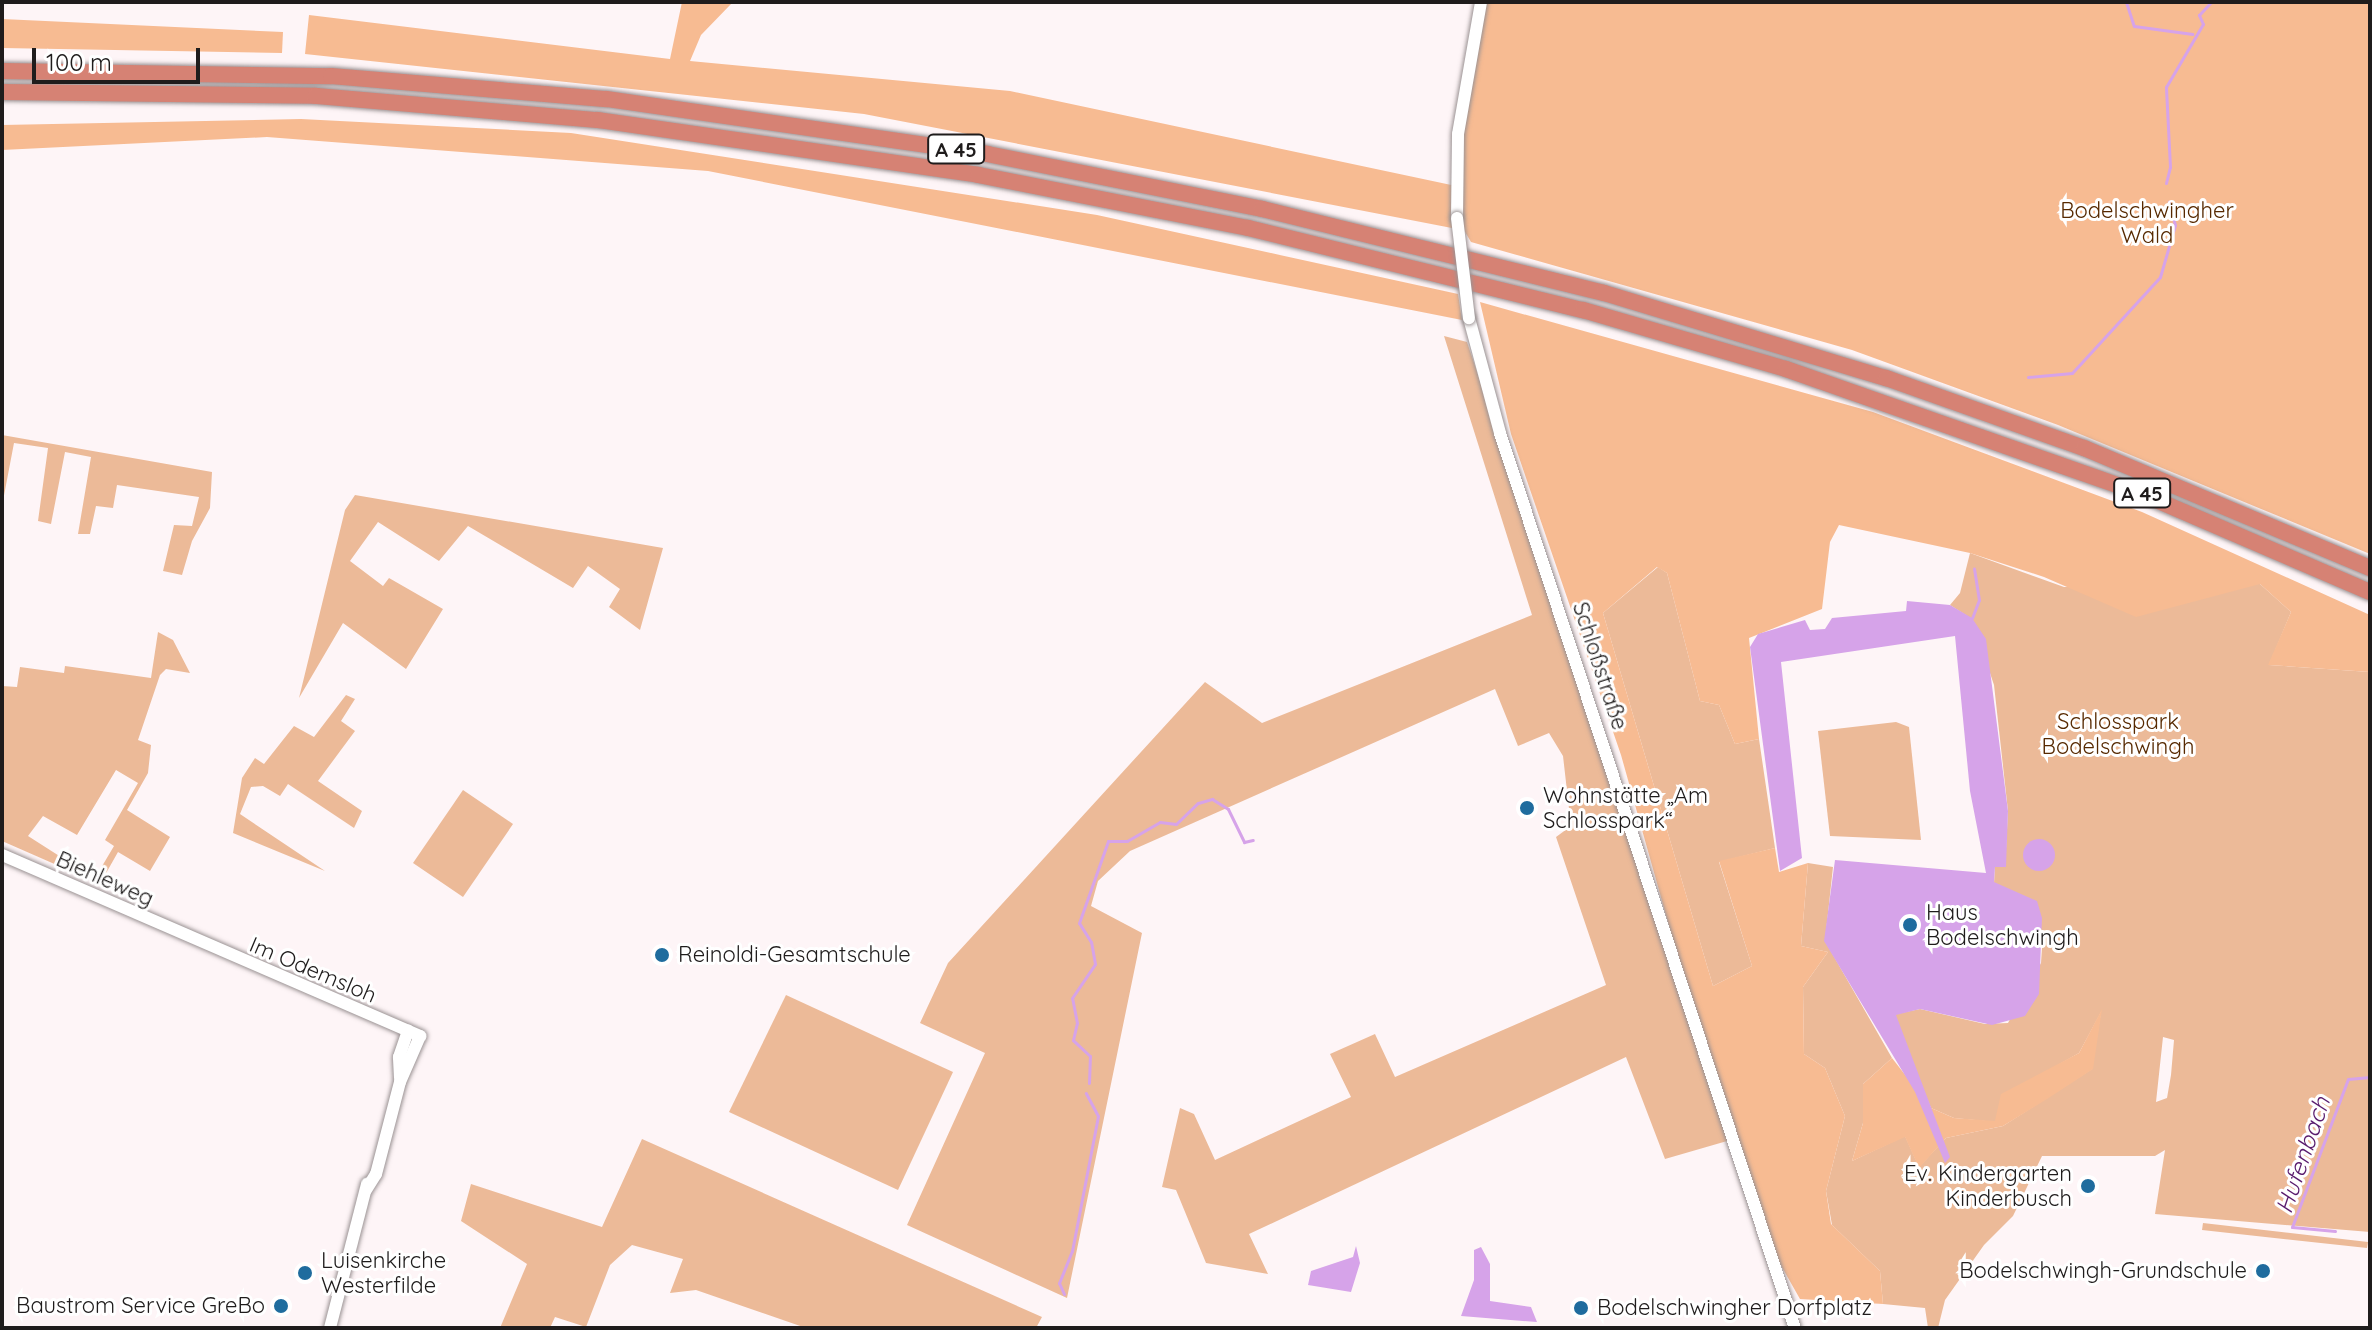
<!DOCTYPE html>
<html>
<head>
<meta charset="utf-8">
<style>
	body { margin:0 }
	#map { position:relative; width:2372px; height:1330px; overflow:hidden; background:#fef5f7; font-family:Quicksand,sans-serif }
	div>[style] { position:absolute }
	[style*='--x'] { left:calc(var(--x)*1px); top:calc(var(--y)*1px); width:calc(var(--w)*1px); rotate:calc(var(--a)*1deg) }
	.green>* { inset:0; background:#ecba98 }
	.forest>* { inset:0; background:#f7bb92 }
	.water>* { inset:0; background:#d6a3e9 }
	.round { border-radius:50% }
	.stream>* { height:3px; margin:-1.5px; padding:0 1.5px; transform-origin:1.5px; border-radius:1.5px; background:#d6a3e9 }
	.roads { filter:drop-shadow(0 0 2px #9a9293) drop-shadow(0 0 2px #9a9293) }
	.minor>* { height:12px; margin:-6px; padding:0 6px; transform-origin:6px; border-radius:6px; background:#fff }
	.highway>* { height:16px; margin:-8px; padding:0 8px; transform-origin:8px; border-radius:8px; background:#d68274 }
	.bridges { filter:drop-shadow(0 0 2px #9a9293) drop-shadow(0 0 2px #9a9293) }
	.minor-bridge>* { height:12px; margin:-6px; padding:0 6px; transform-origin:6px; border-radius:6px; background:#fff }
	.dots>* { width:22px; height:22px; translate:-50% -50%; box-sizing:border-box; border:4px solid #fff; border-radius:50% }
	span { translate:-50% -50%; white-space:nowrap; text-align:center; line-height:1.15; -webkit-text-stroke:6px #fff; paint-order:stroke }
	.shield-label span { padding:2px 6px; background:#fff; border:2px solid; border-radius:6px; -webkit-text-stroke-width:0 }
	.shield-label { font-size:20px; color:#1f1c1c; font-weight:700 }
	.park-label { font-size:22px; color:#572900 }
	.street-label { font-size:22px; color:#1f1c1c }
	.poi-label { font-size:22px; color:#1f1c1c }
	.left { translate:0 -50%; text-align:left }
	.right { translate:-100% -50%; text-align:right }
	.water-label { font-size:24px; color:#591b6d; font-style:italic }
	.frame { position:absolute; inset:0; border:4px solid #1f1c1c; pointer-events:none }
	.scale { position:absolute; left:32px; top:48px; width:168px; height:36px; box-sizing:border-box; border:4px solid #1f1c1c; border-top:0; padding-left:10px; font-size:24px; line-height:28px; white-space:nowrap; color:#1f1c1c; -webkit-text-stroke:6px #fff; paint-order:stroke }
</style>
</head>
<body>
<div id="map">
	<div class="green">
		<i style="clip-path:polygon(1444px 336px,1467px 342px,1734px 1139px,1665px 1159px,1626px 1057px,1249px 1234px,1268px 1274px,1206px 1263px,1176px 1190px,1162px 1187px,1180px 1108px,1194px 1114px,1215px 1160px,1351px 1097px,1330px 1054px,1375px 1034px,1395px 1077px,1606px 985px,1556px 837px,1571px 826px,1563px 756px,1549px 733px,1518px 746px,1495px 689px,1130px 851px,1098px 881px,1091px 906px,1142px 933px,1067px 1298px,907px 1225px,985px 1053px,920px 1023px,948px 963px,1205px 682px,1262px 723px,1532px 615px)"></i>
		<i style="clip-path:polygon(2px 435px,212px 472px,210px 508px,192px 541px,182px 575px,163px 571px,174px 525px,192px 526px,199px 497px,117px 485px,113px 508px,96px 506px,90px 534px,78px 534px,91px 457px,65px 452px,51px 524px,38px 521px,48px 448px,14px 443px,2px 506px)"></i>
		<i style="clip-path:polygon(355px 495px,663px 548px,640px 630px,609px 607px,620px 589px,588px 566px,573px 588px,468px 526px,439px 561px,378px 522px,350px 561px,383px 586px,389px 578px,443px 609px,406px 669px,343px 623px,299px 698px,345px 510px)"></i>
		<i style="clip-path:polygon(evenodd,1970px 553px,2064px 587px,2260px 584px,2291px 612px,2269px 665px,2370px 672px,2370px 1232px,2155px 1214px,2165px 1150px,2155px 1156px,2042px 1156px,2013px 1216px,1984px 1245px,1945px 1300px,1938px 1328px,1928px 1328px,1925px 1308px,1883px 1304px,1880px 1271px,1832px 1225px,1826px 1191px,1845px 1116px,1825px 1068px,1804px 1054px,1803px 987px,1828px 952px,1801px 946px,1808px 863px,1833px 867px,1825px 941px,1892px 1058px,1863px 1084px,1863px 1123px,1852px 1161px,1905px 1136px,1919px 1167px,1946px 1138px,2003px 1126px,2092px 1069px,2101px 1012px,2079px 1053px,2042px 1074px,1996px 1122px,1954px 1118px,1931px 1108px,1895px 1024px,1896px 1014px,1920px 1009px,1985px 1024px,2008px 1023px,2041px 963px,2043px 933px,1994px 883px,1995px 866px,2005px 867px,2008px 811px,1994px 685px,1972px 619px,1950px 605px,1960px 593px,1970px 553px,2163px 1037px,2174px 1040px,2171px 1075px,2167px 1098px,2156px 1102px,2163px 1037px)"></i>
		<i style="clip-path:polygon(1658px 567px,1667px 573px,1700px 701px,1719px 705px,1735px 744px,1759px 739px,1775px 848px,1719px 862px,1752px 966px,1713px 986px,1603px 613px)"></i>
		<i style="clip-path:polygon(158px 632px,173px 640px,190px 673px,166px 669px,160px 675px,138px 740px,151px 745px,148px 773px,127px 810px,170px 837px,150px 871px,118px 852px,105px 875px,98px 873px,114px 846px,105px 840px,138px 783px,116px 770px,77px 835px,43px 816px,28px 836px,64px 859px,59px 866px,2px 841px,2px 686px,17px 687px,20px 667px,64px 673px,65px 666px,151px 678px)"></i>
		<i style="clip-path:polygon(346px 695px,355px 699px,341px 721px,355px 731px,318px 781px,362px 811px,354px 828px,288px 784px,280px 796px,263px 786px,251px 787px,240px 814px,325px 871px,233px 833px,242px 778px,255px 758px,264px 764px,294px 726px,314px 737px)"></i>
		<i style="clip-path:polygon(1896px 722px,1909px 727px,1921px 840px,1830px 836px,1818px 731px)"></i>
		<i style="clip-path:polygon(463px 790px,513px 824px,463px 897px,413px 863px)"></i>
		<i style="clip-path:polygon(786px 995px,953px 1072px,898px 1190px,729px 1112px)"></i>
		<i style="clip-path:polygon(642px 1139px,1042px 1317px,1036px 1328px,806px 1328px,696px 1290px,670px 1293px,683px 1259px,632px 1245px,610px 1265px,586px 1327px,555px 1317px,550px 1328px,500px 1328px,527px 1264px,461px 1221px,471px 1184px,602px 1227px)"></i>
		<i style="clip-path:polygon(2203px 1223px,2368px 1242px,2367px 1248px,2202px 1230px)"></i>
	</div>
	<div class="forest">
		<i style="clip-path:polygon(682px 2px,733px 2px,701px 35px,690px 61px,1010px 91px,1456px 186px,1481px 2px,2370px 2px,2370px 554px,2058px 425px,1852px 350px,1471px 242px,1458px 220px,1457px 229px,864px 114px,305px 54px,309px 15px,670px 59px)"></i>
		<i style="clip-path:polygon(2px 19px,283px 32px,282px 53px,2px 48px)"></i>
		<i style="clip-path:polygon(301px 119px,571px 133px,1097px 215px,1458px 294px,1462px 320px,708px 171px,267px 137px,2px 150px,2px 125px)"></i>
		<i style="clip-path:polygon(1480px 302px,1873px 412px,2142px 512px,2370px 615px,2370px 672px,2268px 665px,2291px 612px,2260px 584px,2136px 617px,2044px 577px,1970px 553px,1839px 525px,1830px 542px,1822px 609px,1749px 638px,1759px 739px,1735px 744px,1719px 705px,1700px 701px,1667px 573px,1657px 567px,1603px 613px,1713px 986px,1752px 966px,1719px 861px,1775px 848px,1779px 872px,1808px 863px,1801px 946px,1828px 952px,1803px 987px,1804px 1054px,1825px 1068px,1845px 1116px,1826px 1191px,1831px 1224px,1880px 1271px,1883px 1304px,1800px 1299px,1766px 1239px,1694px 1015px,1621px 755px,1511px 434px)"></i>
		<i style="clip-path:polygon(2102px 1009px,2093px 1069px,2047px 1099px,2003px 1126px,1946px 1138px,1919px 1168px,1905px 1137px,1852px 1161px,1863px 1123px,1863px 1084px,1892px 1058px,1931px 1108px,1954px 1118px,1995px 1121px,2001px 1094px,2079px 1053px)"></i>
	</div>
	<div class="water">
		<i style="clip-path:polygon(1907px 601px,1950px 605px,1972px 618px,1986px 639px,2008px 811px,2006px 867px,1995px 867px,1994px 882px,2037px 901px,2042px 918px,2039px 994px,2025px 1016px,1992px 1025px,1920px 1009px,1896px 1015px,1950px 1157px,1945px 1163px,1915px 1092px,1824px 941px,1835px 860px,1986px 873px,1970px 791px,1955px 636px,1781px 662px,1802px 858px,1780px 871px,1750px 647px,1758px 634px,1805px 620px,1810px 630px,1825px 629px,1832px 618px,1906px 611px)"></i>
		<i class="round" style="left:2023px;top:839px;width:32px;height:32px"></i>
		<i style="clip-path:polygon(1356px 1246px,1360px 1263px,1351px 1292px,1308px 1285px,1311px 1271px,1353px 1257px)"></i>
		<i style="clip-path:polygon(1481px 1247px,1490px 1264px,1490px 1301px,1531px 1307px,1537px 1322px,1461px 1316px,1474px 1280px,1474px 1250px)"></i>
	</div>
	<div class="stream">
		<i style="--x:2126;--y:2;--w:25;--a:72"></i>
		<i style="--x:2134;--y:26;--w:59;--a:7.9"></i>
		<i style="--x:2166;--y:183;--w:16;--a:-76"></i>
		<i style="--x:2170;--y:167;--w:80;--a:-92.9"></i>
		<i style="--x:2166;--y:87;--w:73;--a:-59.6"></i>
		<i style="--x:2203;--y:24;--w:10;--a:-114"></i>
		<i style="--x:2199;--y:15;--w:18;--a:-47"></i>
		<i style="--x:2028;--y:377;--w:44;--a:-5.2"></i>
		<i style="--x:2072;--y:373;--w:130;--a:-47.5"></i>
		<i style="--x:2160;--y:277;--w:54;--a:-73.9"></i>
		<i style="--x:2175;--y:225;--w:24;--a:-105"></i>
		<i style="--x:1972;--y:618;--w:19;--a:-69"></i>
		<i style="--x:1979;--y:600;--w:32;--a:-99"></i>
		<i style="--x:1089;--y:1083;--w:27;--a:-88"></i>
		<i style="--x:1090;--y:1056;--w:23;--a:-137"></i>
		<i style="--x:1073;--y:1040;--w:17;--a:-77"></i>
		<i style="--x:1077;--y:1023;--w:25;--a:-101"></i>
		<i style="--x:1072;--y:998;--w:41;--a:-55.9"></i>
		<i style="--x:1095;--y:964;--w:22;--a:-100"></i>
		<i style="--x:1091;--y:942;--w:22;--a:-122"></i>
		<i style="--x:1079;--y:923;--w:87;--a:-70.5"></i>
		<i style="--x:1108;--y:841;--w:19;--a:0"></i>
		<i style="--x:1127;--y:841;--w:38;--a:-30"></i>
		<i style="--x:1160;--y:822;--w:16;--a:7"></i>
		<i style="--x:1176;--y:824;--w:30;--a:-44"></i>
		<i style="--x:1198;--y:803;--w:15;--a:-16"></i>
		<i style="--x:1212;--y:799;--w:19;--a:32"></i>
		<i style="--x:1228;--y:809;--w:37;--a:64"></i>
		<i style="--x:1244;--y:842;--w:9;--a:-13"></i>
		<i style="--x:2335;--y:1231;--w:43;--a:-174.7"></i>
		<i style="--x:2292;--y:1227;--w:158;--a:-69.3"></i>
		<i style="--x:2348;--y:1079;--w:22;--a:-5"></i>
		<i style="--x:1064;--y:1294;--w:12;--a:-114"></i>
		<i style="--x:1059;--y:1283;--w:35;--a:-68"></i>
		<i style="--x:1072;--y:1251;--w:137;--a:-79.1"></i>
		<i style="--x:1098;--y:1116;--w:26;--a:-118"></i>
	</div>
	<div class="roads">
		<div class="minor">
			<i style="--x:1457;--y:218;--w:84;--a:-89.3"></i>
			<i style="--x:1458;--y:134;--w:134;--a:-80.1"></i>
			<i style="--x:1469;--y:318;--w:119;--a:74.9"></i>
			<i style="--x:1500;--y:433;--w:942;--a:71.76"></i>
			<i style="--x:2;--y:855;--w:456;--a:23.4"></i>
			<i style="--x:420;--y:1036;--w:50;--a:113.5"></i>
			<i style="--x:400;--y:1082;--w:95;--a:104.6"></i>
			<i style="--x:376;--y:1174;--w:19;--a:122"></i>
			<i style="--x:400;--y:1078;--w:21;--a:-93"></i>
			<i style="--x:399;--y:1057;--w:28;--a:-71"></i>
			<i style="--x:330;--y:1328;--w:149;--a:-75.6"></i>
		</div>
		<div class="highway">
			<i style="--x:2;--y:71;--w:329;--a:0.9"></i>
			<i style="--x:331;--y:76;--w:277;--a:4.8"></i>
			<i style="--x:607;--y:99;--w:384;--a:8.2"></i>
			<i style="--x:987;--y:154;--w:280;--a:11.3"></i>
			<i style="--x:1262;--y:209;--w:352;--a:13.8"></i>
			<i style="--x:1604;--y:293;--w:295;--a:16.8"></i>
			<i style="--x:1886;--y:378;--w:210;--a:19.5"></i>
			<i style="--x:2084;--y:448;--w:310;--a:22.8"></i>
			<i style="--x:2;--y:92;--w:314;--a:0.7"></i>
			<i style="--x:316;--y:96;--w:283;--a:4.9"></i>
			<i style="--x:598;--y:120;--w:384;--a:8.2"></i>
			<i style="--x:978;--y:175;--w:275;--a:11.1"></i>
			<i style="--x:1248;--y:228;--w:345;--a:13.8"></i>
			<i style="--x:1583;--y:310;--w:211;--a:16.2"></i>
			<i style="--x:1786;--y:369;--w:375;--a:19.3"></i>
			<i style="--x:2140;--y:493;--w:250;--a:23.3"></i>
		</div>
	</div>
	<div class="bridges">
		<div class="minor-bridge">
			<i style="--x:1457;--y:218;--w:101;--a:83.2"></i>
		</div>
	</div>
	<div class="dots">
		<i style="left:1527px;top:808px;background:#1f6c9e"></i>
		<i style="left:1910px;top:925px;background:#1f6c9e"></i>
		<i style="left:662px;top:955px;background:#1f6c9e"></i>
		<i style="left:2088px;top:1186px;background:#1f6c9e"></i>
		<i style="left:2263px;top:1271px;background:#1f6c9e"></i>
		<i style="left:305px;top:1273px;background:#1f6c9e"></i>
		<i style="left:281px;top:1306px;background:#1f6c9e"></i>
		<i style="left:1581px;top:1308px;background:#1f6c9e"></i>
	</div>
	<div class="shield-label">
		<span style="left:956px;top:149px">A 45</span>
		<span style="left:2142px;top:493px">A 45</span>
	</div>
	<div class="park-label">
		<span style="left:2147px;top:223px">Bodelschwingher<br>Wald</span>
		<span style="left:2118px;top:734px">Schlosspark<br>Bodelschwingh</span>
	</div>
	<div class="street-label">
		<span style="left:1600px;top:666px;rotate:72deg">Schloßstraße</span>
		<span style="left:105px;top:879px;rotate:24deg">Biehleweg</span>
		<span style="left:313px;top:970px;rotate:23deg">Im Odemsloh</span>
	</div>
	<div class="poi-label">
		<span class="left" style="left:1543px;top:808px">Wohnstätte „Am<br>Schlosspark“</span>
		<span class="left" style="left:1926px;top:925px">Haus<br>Bodelschwingh</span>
		<span class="left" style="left:678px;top:955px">Reinoldi-Gesamtschule</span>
		<span class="right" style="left:2072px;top:1186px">Ev. Kindergarten<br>Kinderbusch</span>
		<span class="left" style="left:321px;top:1273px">Luisenkirche<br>Westerfilde</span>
		<span class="right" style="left:2247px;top:1271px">Bodelschwingh-Grundschule</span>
		<span class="right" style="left:265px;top:1306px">Baustrom Service GreBo</span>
		<span class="left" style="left:1597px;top:1308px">Bodelschwingher Dorfplatz</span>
	</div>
	<div class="water-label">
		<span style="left:2303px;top:1155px;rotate:-71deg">Hufenbach</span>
	</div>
	<div class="frame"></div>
	<div class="scale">100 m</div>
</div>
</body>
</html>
